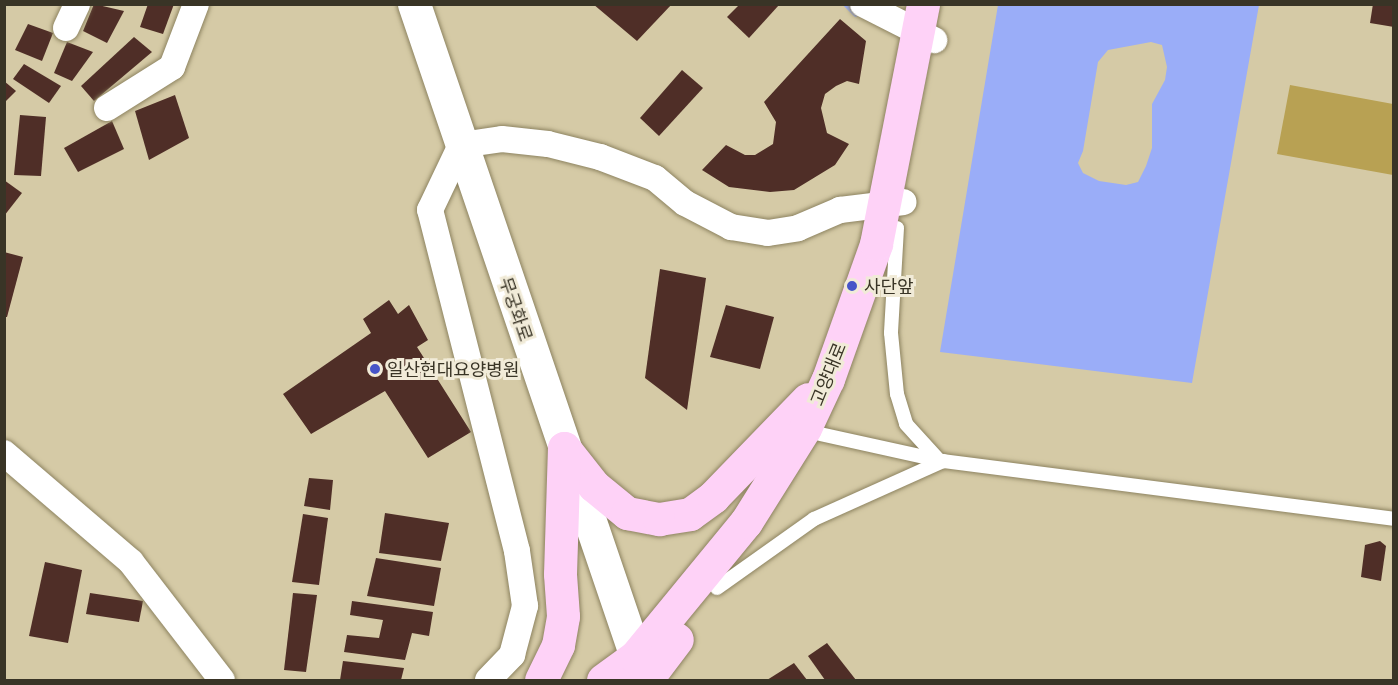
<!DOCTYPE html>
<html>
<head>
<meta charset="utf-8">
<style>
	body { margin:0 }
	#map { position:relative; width:1398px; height:685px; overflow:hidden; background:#d5caa6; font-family:Ubuntu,"Noto Sans KR",sans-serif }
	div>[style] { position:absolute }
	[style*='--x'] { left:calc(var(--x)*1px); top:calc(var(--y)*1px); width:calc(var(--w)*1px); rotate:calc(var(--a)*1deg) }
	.green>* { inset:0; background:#b8a153 }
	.water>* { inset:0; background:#9aadf8 }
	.stream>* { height:6px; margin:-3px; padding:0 3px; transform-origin:3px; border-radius:3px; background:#9aadf8 }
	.building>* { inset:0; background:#4f2e27 }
	.roads { filter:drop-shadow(0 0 2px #8d8360) drop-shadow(0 0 2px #8d8360) }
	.service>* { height:14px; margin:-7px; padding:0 7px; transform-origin:7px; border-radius:7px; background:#fff }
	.minor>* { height:26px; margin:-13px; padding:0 13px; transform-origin:13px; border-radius:13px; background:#fff }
	.secondary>* { height:33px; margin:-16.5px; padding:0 16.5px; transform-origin:16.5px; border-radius:16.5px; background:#fff }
	.primary>* { height:33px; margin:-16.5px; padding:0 16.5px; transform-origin:16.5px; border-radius:16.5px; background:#fed2f7 }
	.dots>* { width:16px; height:16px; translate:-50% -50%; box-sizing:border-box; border:3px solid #f1ebd8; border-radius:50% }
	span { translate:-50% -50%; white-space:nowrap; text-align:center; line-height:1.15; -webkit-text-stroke:6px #f1ebd8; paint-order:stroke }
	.poi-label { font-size:18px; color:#393426 }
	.left { translate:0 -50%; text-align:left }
	.street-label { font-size:18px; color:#393426 }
	.frame { position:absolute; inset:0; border:6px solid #393426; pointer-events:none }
</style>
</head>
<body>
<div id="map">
	<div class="green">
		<i style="clip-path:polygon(1290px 85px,1393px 104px,1393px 175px,1277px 154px)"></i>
	</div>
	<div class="water">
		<i style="clip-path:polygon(evenodd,998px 5px,1259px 5px,1192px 383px,940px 352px,998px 5px,1151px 42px,1162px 45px,1167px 67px,1165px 80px,1152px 104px,1152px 148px,1146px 166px,1138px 182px,1126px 185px,1099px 181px,1083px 173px,1078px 163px,1083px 151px,1098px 62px,1108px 50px,1151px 42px)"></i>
	</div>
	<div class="stream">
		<i style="--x:846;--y:4;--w:14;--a:45"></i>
	</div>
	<div class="building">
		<i style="clip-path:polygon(94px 4px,124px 11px,107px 43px,83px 31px)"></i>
		<i style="clip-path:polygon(148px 4px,174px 4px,163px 34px,140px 27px)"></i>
		<i style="clip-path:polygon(593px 4px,672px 4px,637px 41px)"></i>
		<i style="clip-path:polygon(1373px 4px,1394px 4px,1394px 27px,1370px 23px)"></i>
		<i style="clip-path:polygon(739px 5px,779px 5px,749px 38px,727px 17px)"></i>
		<i style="clip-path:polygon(840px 19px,866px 41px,859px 84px,847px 81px,836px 86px,825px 94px,821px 108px,827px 133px,849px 144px,835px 165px,794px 190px,770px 192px,729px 187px,702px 170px,726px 145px,745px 155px,755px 155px,773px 144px,776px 122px,764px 102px)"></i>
		<i style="clip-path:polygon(28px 24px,53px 33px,42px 61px,15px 50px)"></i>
		<i style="clip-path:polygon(134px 37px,152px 52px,94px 101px,81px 86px)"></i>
		<i style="clip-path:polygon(67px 42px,93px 52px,72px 81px,54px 73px)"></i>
		<i style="clip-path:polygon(24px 64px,61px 86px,49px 103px,13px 79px)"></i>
		<i style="clip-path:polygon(682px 70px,703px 88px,659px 136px,640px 118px)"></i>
		<i style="clip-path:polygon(4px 81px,16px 91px,4px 103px)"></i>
		<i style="clip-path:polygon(175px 95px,189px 138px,149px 160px,135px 111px)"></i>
		<i style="clip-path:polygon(20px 115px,46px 117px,41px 176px,14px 175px)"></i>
		<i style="clip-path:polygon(112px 121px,124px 149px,78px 172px,64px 148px)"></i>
		<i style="clip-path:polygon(4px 180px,22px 193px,4px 216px)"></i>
		<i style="clip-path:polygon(4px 252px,23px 257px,7px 317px,4px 317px)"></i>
		<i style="clip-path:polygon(660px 269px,706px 278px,687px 410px,645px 378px)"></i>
		<i style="clip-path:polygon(389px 300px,398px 314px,409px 305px,428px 340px,417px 347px,471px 432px,428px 458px,385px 391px,311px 434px,283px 394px,371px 333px,363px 319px)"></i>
		<i style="clip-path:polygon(726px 305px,774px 317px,760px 369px,710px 357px)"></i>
		<i style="clip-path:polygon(309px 478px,333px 480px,330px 510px,304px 506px)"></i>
		<i style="clip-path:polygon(385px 513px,449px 523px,441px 561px,379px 553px)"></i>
		<i style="clip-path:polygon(303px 514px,328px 518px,319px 585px,292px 582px)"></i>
		<i style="clip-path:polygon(1380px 541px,1386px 546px,1381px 581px,1361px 577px,1365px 545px)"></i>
		<i style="clip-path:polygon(376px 558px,441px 568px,434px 606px,367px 596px)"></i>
		<i style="clip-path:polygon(45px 562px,82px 570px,68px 643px,29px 636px)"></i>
		<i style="clip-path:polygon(90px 593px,143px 601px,139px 622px,86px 614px)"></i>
		<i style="clip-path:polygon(293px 593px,317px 595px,306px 672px,284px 670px)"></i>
		<i style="clip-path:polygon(352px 601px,433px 612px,429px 636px,412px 633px,405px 660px,344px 652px,347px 635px,379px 638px,383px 620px,350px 615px)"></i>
		<i style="clip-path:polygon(827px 643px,856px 680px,825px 680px,808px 656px)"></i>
		<i style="clip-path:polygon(343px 661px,404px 668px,401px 680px,340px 680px)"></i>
		<i style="clip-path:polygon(794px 663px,807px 680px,767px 680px)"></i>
	</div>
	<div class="roads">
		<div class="service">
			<i style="--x:897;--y:228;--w:105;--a:93.3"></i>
			<i style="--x:891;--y:333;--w:61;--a:84.4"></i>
			<i style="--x:897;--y:394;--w:31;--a:73"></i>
			<i style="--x:906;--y:424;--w:45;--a:47.7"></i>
			<i style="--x:820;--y:434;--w:126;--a:12.4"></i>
			<i style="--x:943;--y:461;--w:455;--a:7.3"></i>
			<i style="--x:717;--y:588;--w:119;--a:-35.4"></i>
			<i style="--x:814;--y:519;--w:141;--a:-24.2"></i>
		</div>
		<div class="minor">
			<i style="--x:863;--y:4;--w:80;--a:26.9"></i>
			<i style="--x:66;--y:28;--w:26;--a:-65"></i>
			<i style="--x:107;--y:108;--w:77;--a:-32.2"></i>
			<i style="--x:172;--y:67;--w:67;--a:-69.1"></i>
			<i style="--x:4;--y:453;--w:167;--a:40.6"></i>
			<i style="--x:131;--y:562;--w:149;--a:52.4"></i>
			<i style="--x:488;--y:680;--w:35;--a:-46"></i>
			<i style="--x:512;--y:655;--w:51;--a:-75.1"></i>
			<i style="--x:525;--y:606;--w:56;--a:-98.3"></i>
			<i style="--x:517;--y:551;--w:352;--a:-104.3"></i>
			<i style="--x:430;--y:210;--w:72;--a:-64.5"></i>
			<i style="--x:461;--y:145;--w:41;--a:-8.3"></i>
			<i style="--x:502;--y:139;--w:46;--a:6.2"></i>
			<i style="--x:548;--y:144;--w:54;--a:14"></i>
			<i style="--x:600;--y:157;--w:59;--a:20.9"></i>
			<i style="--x:655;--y:178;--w:39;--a:40"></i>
			<i style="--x:685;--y:203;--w:52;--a:27.6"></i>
			<i style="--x:731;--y:227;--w:37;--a:9"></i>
			<i style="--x:768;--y:233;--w:30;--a:-9"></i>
			<i style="--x:798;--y:228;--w:46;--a:-23.2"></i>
			<i style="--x:840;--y:210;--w:64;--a:-7.1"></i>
		</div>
		<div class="secondary">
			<i style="--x:414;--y:4;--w:714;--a:71.21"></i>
		</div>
		<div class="primary">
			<i style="--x:564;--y:448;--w:48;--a:51.7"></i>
			<i style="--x:594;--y:486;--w:43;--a:39.3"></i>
			<i style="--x:627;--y:513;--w:33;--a:11"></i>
			<i style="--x:659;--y:519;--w:31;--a:-9"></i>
			<i style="--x:690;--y:514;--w:29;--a:-36"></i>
			<i style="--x:713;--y:497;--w:136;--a:-45.9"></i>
			<i style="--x:541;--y:680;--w:39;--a:-64"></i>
			<i style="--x:558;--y:645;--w:29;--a:-80"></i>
			<i style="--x:563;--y:616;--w:42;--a:-94.1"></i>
			<i style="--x:560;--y:574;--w:126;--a:-88.2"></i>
			<i style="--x:603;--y:680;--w:39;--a:-36"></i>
			<i style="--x:635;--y:657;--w:175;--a:-50.6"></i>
			<i style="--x:746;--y:522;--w:111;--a:-57.9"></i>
			<i style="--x:805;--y:428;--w:54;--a:-64.9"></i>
			<i style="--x:828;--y:379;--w:143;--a:-70.4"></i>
			<i style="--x:876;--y:244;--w:245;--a:-78.9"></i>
			<i style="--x:646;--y:680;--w:51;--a:-52.9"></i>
		</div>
	</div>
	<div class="dots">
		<i style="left:852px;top:286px;background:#4654c8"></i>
		<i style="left:375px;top:369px;background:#4654c8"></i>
	</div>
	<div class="poi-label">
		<span class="left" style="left:864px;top:286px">사단앞</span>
		<span class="left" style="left:387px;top:369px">일산현대요양병원</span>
	</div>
	<div class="street-label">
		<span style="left:516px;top:309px;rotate:71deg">무궁화로</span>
		<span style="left:828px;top:374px;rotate:-68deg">고양대로</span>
	</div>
	<div class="frame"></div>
</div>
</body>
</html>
